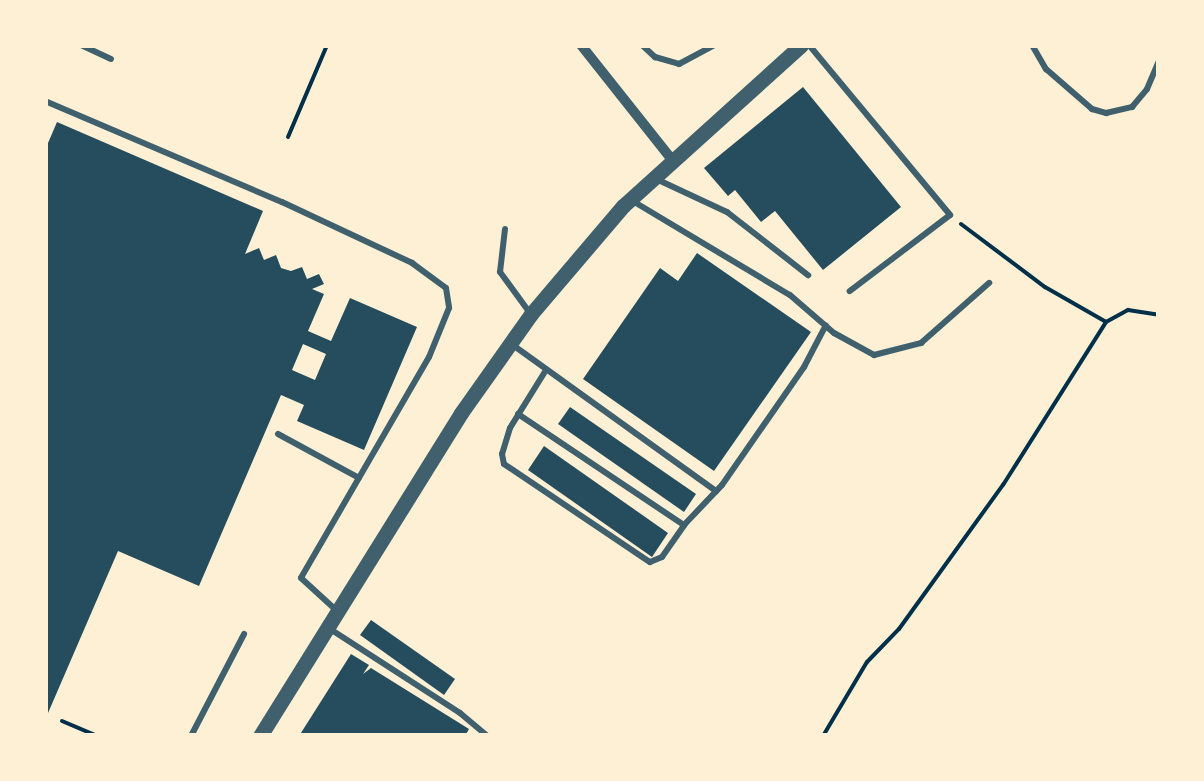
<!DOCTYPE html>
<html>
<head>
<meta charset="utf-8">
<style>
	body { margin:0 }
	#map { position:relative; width:1204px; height:781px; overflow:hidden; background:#fdf0d5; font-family:"Asap Condensed",sans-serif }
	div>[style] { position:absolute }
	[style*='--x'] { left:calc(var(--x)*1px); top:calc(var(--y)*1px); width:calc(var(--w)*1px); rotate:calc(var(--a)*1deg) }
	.building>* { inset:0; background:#264d5e }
	.path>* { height:4px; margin:-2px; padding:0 2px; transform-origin:2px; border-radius:2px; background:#003049 }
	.service>* { height:6px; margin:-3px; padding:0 3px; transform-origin:3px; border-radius:3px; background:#3f606c }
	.minor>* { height:10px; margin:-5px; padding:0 5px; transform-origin:5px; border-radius:5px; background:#3f606c }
	.tertiary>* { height:15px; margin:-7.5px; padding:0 7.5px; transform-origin:7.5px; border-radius:7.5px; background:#3f606c }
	span { translate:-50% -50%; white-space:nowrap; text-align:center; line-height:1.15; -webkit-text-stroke:10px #fdf0d5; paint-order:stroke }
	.frame { position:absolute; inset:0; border:48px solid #fdf0d5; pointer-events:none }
</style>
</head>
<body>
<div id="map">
	<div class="building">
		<i style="clip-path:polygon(803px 87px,901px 207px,823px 270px,775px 211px,761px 222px,735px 190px,728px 196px,704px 168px)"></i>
		<i style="clip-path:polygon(evenodd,57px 122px,263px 211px,245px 254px,259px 248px,264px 260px,276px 255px,281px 268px,291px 271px,302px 267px,307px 279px,319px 274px,324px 284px,312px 289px,324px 294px,308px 331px,331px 341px,350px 298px,417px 327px,364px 450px,297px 421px,304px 405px,281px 395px,199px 586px,118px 551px,45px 720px,45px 150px,57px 122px,303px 344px,326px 354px,315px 380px,292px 370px,303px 344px)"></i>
		<i style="clip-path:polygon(697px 253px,811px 332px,714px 471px,583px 379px,660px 268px,678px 281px)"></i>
		<i style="clip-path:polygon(570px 407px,696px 494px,684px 512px,558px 424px)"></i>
		<i style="clip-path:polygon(544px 446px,668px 533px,652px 557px,528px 470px)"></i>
		<i style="clip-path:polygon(371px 620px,455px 679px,444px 695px,360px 635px)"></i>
		<i style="clip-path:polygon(351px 654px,369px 665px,363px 674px,371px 668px,469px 729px,465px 736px,299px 736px)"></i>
	</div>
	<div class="path">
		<i style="--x:288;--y:137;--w:100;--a:-67"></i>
		<i style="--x:961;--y:224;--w:105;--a:36.9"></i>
		<i style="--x:1045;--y:287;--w:70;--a:29.8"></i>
		<i style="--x:62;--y:721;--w:38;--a:23"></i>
		<i style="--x:823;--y:736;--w:86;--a:-59.3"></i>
		<i style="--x:867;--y:662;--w:46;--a:-45.9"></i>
		<i style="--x:899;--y:629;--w:178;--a:-54.2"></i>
		<i style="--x:1003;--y:485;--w:193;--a:-57.7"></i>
		<i style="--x:1106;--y:322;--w:25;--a:-29"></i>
		<i style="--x:1128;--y:310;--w:31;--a:9"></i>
	</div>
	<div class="service">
		<i style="--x:81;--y:45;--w:33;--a:25"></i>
		<i style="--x:642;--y:45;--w:18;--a:43"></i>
		<i style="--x:655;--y:57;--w:25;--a:16"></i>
		<i style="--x:679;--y:64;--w:40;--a:-28"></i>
		<i style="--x:809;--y:45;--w:221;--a:50.3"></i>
		<i style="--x:950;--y:215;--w:126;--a:142.8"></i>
		<i style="--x:1032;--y:45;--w:28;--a:60"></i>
		<i style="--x:1046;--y:69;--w:61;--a:41"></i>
		<i style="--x:1092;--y:109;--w:15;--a:16"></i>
		<i style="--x:1106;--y:113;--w:27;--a:-13"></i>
		<i style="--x:1132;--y:107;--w:23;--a:-50"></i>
		<i style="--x:1147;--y:89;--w:30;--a:-67"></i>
		<i style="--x:45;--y:101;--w:258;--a:23.1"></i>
		<i style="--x:282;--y:202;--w:144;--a:25.1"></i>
		<i style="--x:412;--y:263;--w:42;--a:36.3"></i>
		<i style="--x:446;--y:288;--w:20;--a:81"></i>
		<i style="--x:449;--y:308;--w:53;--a:112.2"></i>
		<i style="--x:429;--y:357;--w:255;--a:120.1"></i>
		<i style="--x:301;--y:578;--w:47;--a:42.4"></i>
		<i style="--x:654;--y:178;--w:81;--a:25"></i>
		<i style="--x:727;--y:212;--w:103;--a:37.9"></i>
		<i style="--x:631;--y:200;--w:185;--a:30.9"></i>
		<i style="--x:790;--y:295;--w:58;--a:40.8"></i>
		<i style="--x:834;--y:333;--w:46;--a:28.8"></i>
		<i style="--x:874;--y:355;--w:49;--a:-14.3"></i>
		<i style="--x:921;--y:343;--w:91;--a:-41.4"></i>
		<i style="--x:505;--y:229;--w:43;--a:96.6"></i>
		<i style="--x:500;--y:272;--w:51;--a:53.8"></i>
		<i style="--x:510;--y:343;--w:254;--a:35.7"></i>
		<i style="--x:546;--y:370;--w:68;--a:121.8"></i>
		<i style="--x:510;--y:428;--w:27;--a:107"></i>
		<i style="--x:502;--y:454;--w:10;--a:79"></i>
		<i style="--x:504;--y:464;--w:176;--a:33.9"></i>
		<i style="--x:650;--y:562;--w:13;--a:-23"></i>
		<i style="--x:662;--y:557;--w:39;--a:-55"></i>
		<i style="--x:684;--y:525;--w:55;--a:-46.5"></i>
		<i style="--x:722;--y:485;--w:144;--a:-55.2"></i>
		<i style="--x:804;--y:367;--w:47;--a:-62.4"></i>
		<i style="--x:518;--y:414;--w:200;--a:33.8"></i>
		<i style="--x:278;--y:434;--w:92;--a:28.5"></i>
		<i style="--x:327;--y:627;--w:158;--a:32.9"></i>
		<i style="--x:460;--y:713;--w:35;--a:40"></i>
		<i style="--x:191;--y:736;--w:115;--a:-62.5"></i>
	</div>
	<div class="minor">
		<i style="--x:581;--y:45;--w:147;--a:51.6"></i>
	</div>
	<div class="tertiary">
		<i style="--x:260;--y:736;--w:380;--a:-58.1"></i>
		<i style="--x:461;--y:413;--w:121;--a:-54.7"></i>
		<i style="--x:531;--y:314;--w:142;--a:-49.6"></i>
		<i style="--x:623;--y:206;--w:240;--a:-42.1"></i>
	</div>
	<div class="frame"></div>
</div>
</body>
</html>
